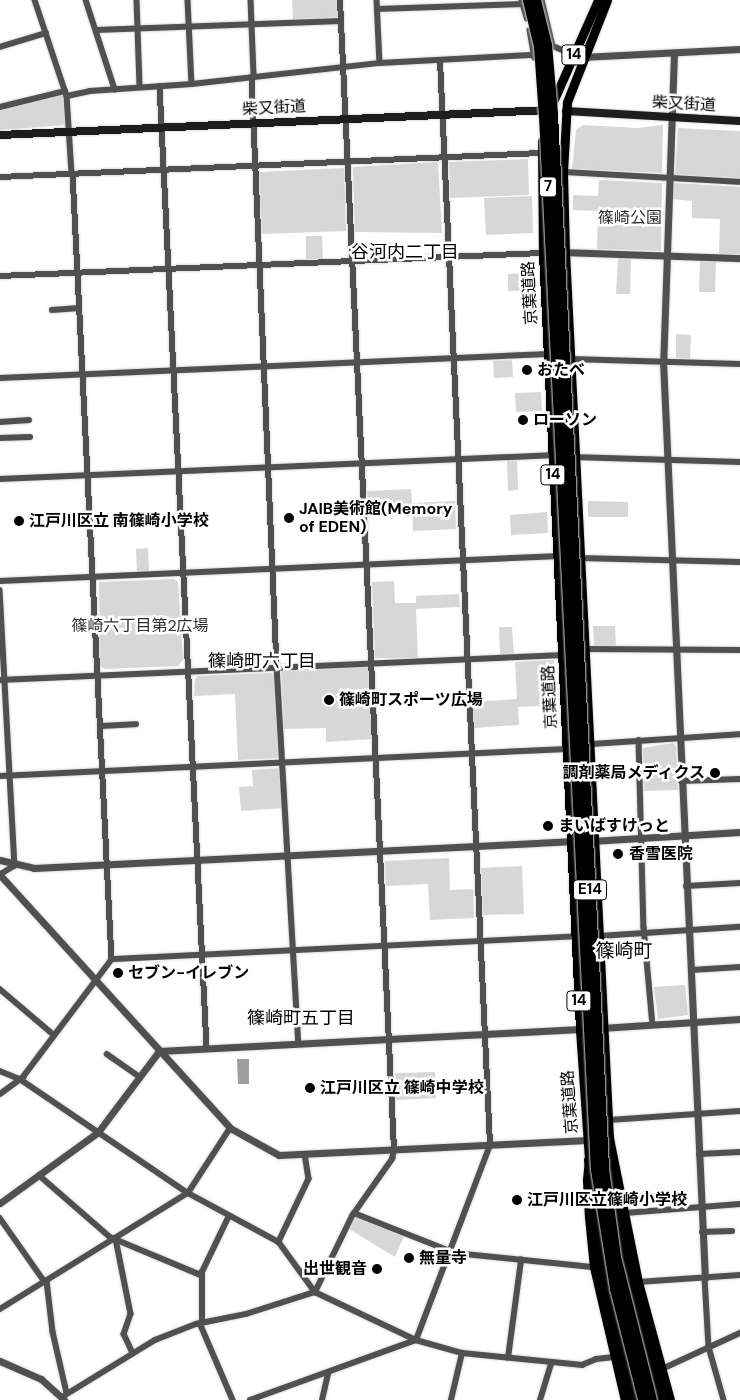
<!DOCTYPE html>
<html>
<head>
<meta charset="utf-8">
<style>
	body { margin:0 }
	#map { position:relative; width:740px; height:1400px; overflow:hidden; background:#fff; font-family:"DM Sans","Noto Sans JP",sans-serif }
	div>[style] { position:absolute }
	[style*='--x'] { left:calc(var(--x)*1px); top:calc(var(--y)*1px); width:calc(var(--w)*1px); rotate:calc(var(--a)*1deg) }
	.green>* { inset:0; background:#d7d7d7 }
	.water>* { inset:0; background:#9e9e9e }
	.roads { filter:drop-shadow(0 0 1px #dbdbdb) drop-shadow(0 0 1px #dbdbdb) }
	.minor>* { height:5.5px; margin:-2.75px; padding:0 2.75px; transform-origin:2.75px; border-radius:2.75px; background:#505050 }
	.tertiary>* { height:7px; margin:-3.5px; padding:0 3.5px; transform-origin:3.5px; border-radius:3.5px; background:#505050 }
	.secondary>* { height:8px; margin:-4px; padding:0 4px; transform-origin:4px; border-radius:4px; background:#1d1d1d }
	.trunk>* { height:9px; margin:-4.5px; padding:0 4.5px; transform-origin:4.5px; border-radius:4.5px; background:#000 }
	.motorway>* { height:10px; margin:-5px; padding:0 5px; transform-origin:5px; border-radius:5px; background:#000 }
	.bridges { filter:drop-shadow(0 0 1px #dbdbdb) drop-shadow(0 0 1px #dbdbdb) }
	.motorway-bridge>* { height:10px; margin:-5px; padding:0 5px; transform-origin:5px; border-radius:5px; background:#000 }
	.dots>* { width:14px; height:14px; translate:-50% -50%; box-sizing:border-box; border:2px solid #fff; border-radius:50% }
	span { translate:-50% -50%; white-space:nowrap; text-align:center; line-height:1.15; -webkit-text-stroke:5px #fff; paint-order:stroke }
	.shield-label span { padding:1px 4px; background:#fff; border:1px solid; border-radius:4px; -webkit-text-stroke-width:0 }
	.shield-label { font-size:15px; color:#000; font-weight:700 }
	.street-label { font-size:16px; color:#000 }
	.park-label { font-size:16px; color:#2e2e2e }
	.poi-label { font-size:16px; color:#000; font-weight:700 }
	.left { translate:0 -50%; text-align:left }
	.right { translate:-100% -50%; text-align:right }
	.neighbourhood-label { font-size:18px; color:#000 }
	.quarter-label { font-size:19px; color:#000 }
</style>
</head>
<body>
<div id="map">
	<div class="green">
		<i style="clip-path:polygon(292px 0,337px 0,338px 17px,293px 20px)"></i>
		<i style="clip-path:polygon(63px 94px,66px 125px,0 130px,0 110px)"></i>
		<i style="clip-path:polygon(583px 125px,637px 128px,663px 125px,662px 173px,572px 169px,576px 130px)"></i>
		<i style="clip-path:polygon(678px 128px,740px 131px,740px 178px,675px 175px)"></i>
		<i style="clip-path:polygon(528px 159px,529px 195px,450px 198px,449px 162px)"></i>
		<i style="clip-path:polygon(438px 162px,442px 233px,355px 232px,353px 167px)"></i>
		<i style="clip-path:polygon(344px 168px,346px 231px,262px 234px,259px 172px)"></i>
		<i style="clip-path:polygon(599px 180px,662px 183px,661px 251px,597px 249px,598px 211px,573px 210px,573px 195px,598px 196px)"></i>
		<i style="clip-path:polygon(674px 183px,740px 187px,740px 254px,719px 254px,720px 219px,692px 218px,692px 201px,672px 199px)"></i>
		<i style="clip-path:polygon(532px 196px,533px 233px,486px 235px,484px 198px)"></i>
		<i style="clip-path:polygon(306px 236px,322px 236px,323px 259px,306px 259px)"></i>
		<i style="clip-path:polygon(618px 258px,631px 258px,630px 294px,616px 294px)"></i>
		<i style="clip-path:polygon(700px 261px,716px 262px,715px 292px,699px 292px)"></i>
		<i style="clip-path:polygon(535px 273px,532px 290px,508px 291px,508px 274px)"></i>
		<i style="clip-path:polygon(676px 334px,691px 335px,690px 359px,676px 358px)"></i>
		<i style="clip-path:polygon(512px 360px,513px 377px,494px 378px,493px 361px)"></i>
		<i style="clip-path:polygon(541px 392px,542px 411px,516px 412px,515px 393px)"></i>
		<i style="clip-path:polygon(507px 461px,517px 461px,518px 490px,508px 491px)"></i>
		<i style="clip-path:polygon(411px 489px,412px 503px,455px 501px,456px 529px,413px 531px,412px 504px,368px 506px,367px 491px)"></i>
		<i style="clip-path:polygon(588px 501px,628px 502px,628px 517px,588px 517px)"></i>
		<i style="clip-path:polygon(547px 512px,548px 533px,511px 535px,510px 515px)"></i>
		<i style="clip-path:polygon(148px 548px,149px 571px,137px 572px,136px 549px)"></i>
		<i style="clip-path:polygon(174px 579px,178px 582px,183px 660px,178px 666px,105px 669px,100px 666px,99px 582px)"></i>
		<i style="clip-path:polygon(394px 581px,395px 603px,416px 603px,416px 596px,459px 594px,460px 607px,416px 609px,418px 658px,375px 658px,372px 582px)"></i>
		<i style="clip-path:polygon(593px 626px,615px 626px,616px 647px,594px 647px)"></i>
		<i style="clip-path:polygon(499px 627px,512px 627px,514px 654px,500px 655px)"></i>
		<i style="clip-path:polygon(554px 660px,556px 705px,518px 707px,519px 725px,474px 728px,472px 702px,517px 699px,515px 662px)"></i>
		<i style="clip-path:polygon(369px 666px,372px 739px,326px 742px,326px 728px,284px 729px,281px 670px)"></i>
		<i style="clip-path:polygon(271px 673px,275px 676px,280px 754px,277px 758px,238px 760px,235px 694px,194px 696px,195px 679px,198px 676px)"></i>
		<i style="clip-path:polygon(673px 743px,676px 746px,678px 790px,644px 791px,643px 748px)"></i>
		<i style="clip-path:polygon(281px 768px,284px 808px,241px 811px,239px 787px,253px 786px,252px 770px)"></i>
		<i style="clip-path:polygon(449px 858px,450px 890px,473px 889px,474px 918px,430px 920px,428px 884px,386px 886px,385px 861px)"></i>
		<i style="clip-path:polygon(522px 866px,524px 914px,483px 915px,481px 868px)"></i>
		<i style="clip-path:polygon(685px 985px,688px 1015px,658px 1019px,654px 987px)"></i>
		<i style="clip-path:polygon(435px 1072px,436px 1098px,396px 1100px,395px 1073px)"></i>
		<i style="clip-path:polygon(355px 1217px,404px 1236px,395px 1257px,349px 1229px)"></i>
	</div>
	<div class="water">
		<i style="clip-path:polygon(237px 1059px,249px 1059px,249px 1084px,238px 1084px)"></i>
	</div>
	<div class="roads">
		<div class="minor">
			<i style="--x:35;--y:0;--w:101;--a:71.6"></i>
			<i style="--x:67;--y:96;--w:78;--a:86.3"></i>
			<i style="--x:86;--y:0;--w:94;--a:72"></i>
			<i style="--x:137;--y:0;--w:87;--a:88"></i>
			<i style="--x:188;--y:0;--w:84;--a:87.3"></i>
			<i style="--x:251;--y:0;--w:76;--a:87.7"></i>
			<i style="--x:377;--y:0;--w:63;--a:87.3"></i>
			<i style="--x:522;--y:0;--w:19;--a:74"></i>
			<i style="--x:542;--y:0;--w:47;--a:76.6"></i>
			<i style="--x:553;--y:46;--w:23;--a:23"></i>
			<i style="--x:377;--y:9;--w:146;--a:-2"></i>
			<i style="--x:96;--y:30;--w:245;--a:-2.1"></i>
			<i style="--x:530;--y:30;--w:28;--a:80"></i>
			<i style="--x:0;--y:47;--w:48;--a:-16.9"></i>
			<i style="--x:252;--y:77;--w:590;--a:87.57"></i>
			<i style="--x:277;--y:666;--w:378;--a:86.7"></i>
			<i style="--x:160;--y:86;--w:963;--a:87.2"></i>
			<i style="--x:67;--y:96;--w:24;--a:-12"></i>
			<i style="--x:90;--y:91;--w:102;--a:-3.9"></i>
			<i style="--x:192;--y:84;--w:189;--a:-6.4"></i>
			<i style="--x:380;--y:63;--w:155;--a:-3"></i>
			<i style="--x:0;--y:107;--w:67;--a:-13.8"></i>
			<i style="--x:563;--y:172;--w:177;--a:3.2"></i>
			<i style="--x:73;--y:174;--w:786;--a:87.16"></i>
			<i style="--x:0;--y:177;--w:542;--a:-2.54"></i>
			<i style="--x:0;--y:276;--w:543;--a:-2.43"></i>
			<i style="--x:52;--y:310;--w:27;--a:-4"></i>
			<i style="--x:571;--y:359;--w:169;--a:1.7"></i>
			<i style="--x:0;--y:378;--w:549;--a:-2.51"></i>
			<i style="--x:0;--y:422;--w:29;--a:-4"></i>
			<i style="--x:0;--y:438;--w:30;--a:-2"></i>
			<i style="--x:572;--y:457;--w:168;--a:1.7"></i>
			<i style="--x:0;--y:479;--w:557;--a:-2.47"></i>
			<i style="--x:579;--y:558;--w:161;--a:1.4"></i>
			<i style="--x:0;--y:581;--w:561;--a:-2.56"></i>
			<i style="--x:0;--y:590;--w:276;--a:86.9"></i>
			<i style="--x:15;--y:866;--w:17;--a:149"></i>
			<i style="--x:586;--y:649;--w:154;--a:0.4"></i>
			<i style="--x:0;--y:680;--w:564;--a:-2.54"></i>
			<i style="--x:100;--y:726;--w:36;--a:-3"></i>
			<i style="--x:639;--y:740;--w:187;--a:88.5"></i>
			<i style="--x:644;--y:927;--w:98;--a:84.8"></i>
			<i style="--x:591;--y:744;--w:149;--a:-3.8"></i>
			<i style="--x:0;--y:776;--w:568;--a:-2.73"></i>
			<i style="--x:681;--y:781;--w:59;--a:-1.9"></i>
			<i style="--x:686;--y:886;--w:54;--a:-3.2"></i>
			<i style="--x:599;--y:936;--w:141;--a:-3.7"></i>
			<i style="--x:691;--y:970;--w:49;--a:-3.5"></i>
			<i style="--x:0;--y:989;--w:71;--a:40.4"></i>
			<i style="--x:107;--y:1054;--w:40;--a:34.9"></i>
			<i style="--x:0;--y:1071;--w:22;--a:22"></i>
			<i style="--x:20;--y:1079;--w:203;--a:34.2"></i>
			<i style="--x:188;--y:1193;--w:103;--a:28.3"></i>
			<i style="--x:0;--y:1094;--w:29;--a:-36"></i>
			<i style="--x:23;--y:1077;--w:148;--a:-53"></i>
			<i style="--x:112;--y:959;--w:465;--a:-2.8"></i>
			<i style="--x:609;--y:1120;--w:131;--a:-3.9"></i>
			<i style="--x:305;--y:1154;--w:25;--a:81"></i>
			<i style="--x:309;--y:1179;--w:70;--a:115.5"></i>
			<i style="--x:279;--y:1242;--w:62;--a:54.2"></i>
			<i style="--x:315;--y:1292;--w:112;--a:25.4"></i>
			<i style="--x:416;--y:1340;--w:48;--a:15.8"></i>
			<i style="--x:462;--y:1353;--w:121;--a:5.7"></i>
			<i style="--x:582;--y:1365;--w:15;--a:-23"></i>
			<i style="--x:596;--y:1359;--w:18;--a:-6"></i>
			<i style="--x:699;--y:1154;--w:41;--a:-2.8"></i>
			<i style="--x:39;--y:1175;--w:94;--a:41.1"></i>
			<i style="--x:110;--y:1237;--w:99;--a:22.7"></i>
			<i style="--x:354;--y:1213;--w:109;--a:21.6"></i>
			<i style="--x:455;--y:1253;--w:140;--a:5.8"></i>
			<i style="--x:625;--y:1213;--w:115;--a:-4.5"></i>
			<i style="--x:0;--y:1218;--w:78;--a:54.9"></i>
			<i style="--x:702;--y:1232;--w:30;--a:-2"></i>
			<i style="--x:116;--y:1239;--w:76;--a:78.7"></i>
			<i style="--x:131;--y:1314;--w:21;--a:109"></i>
			<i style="--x:124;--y:1334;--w:21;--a:65"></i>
			<i style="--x:705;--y:1278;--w:69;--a:86.7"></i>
			<i style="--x:709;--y:1347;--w:55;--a:74.2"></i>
			<i style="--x:47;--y:1281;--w:51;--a:83.3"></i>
			<i style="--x:53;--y:1332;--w:63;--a:77.1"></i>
			<i style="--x:638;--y:1282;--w:102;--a:-3.9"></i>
			<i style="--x:0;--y:1309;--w:221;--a:-31.7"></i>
			<i style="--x:188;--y:1193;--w:77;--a:-57.1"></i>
			<i style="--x:202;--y:1322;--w:50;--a:-90"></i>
			<i style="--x:202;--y:1272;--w:62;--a:-64.3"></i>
			<i style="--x:200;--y:1323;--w:84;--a:66.8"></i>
			<i style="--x:508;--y:1358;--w:99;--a:-82.4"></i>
			<i style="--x:662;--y:1369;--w:86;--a:-24.8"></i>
			<i style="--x:62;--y:1397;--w:109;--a:-31.5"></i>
			<i style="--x:155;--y:1340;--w:44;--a:-21.3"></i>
			<i style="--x:196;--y:1324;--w:51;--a:-11.3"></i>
			<i style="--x:246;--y:1314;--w:72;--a:-17.7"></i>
			<i style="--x:315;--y:1292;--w:85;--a:-64"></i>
			<i style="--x:352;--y:1216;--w:70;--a:-54.9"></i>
			<i style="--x:392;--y:1159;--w:9;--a:-77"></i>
			<i style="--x:394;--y:1150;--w:1151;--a:-92.69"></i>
			<i style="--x:250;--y:1400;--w:177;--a:-19.9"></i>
			<i style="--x:416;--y:1340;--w:209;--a:-69.2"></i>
			<i style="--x:490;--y:1145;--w:1086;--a:-92.64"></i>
			<i style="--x:322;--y:1400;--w:28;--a:-77"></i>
			<i style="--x:451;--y:1400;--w:48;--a:-76.8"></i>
			<i style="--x:540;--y:1400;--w:38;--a:-73"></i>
		</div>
		<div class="tertiary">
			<i style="--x:674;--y:53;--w:308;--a:92"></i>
			<i style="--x:663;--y:361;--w:918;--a:87.38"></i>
			<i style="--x:574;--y:55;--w:8;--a:14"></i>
			<i style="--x:582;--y:57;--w:158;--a:-2.9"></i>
			<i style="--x:565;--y:252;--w:175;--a:2"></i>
			<i style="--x:591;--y:841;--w:149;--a:-3.5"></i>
			<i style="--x:0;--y:860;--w:35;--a:13"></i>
			<i style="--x:34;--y:868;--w:542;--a:-2.86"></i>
			<i style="--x:0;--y:875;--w:342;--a:47.7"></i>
			<i style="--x:230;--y:1128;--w:56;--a:28.9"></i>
			<i style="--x:279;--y:1155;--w:309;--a:-2.8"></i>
			<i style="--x:601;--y:1028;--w:139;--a:-3.7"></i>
			<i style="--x:0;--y:1203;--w:121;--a:-35.9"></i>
			<i style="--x:98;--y:1132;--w:101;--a:-53"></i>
			<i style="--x:159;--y:1051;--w:427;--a:-3"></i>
			<i style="--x:0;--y:1361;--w:45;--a:23.7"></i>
			<i style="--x:41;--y:1379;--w:31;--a:42"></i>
		</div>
		<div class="secondary">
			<i style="--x:566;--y:111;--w:174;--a:3.3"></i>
			<i style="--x:0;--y:135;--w:549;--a:-2.61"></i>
		</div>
		<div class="trunk">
			<i style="--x:607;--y:0;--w:110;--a:111.4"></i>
			<i style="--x:567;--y:102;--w:70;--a:93.3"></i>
			<i style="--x:563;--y:172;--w:80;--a:88.6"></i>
			<i style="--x:565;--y:252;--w:887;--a:87.16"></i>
			<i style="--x:609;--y:1138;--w:147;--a:78.6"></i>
			<i style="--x:638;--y:1282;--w:122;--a:74.8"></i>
			<i style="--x:552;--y:104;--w:114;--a:-66.1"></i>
			<i style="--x:542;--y:141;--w:112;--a:89.5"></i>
			<i style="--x:543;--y:253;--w:778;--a:87.27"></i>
			<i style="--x:580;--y:1030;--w:130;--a:86"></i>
			<i style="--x:589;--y:1160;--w:20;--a:96"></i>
			<i style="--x:587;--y:1180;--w:37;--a:87"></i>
			<i style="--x:589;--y:1217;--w:50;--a:84.3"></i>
			<i style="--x:594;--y:1267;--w:137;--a:76.9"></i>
		</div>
		<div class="motorway">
			<i style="--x:609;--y:1138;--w:30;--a:88"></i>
			<i style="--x:610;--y:1168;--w:88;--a:80.9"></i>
			<i style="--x:624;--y:1255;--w:150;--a:75.7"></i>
			<i style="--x:589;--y:1160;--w:102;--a:83.2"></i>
			<i style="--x:601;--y:1261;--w:143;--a:76.6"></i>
		</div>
	</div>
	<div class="bridges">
		<div class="motorway-bridge">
			<i style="--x:528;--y:0;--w:48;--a:76.8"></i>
			<i style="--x:539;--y:47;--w:69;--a:85.9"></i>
			<i style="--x:544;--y:116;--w:1055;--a:87.18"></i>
			<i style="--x:596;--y:1170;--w:121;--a:80.9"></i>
			<i style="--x:615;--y:1289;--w:114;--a:75.8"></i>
			<i style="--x:536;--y:0;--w:46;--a:76.3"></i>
			<i style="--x:547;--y:45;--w:69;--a:85"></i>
			<i style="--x:553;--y:114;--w:1056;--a:87.23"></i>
			<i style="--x:604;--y:1169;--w:89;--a:82.2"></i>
			<i style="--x:616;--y:1257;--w:147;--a:75.9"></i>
		</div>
	</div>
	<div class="dots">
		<i style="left:527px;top:370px;background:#000"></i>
		<i style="left:523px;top:420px;background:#000"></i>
		<i style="left:289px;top:518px;background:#000"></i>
		<i style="left:19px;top:521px;background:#000"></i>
		<i style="left:329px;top:700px;background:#000"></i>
		<i style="left:715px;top:773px;background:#000"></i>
		<i style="left:548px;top:826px;background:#000"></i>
		<i style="left:618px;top:854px;background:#000"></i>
		<i style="left:118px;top:973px;background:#000"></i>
		<i style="left:310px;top:1088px;background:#000"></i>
		<i style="left:517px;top:1200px;background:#000"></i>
		<i style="left:409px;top:1258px;background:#000"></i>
		<i style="left:377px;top:1269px;background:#000"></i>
	</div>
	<div class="shield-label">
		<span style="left:574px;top:55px">14</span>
		<span style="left:548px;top:187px">7</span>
		<span style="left:553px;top:475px">14</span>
		<span style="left:590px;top:890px">E14</span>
		<span style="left:579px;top:1001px">14</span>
	</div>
	<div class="street-label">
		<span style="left:684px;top:104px;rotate:3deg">柴又街道</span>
		<span style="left:274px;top:108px;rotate:-3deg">柴又街道</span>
		<span style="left:530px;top:293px;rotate:-93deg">京葉道路</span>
		<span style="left:550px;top:697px;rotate:-93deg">京葉道路</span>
		<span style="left:570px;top:1102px;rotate:-94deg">京葉道路</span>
	</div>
	<div class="park-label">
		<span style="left:630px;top:218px">篠崎公園</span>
		<span style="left:140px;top:626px">篠崎六丁目第2広場</span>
	</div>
	<div class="poi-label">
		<span class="left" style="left:537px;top:370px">おたべ</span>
		<span class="left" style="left:533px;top:420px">ローソン</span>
		<span class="left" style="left:299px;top:518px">JAIB美術館(Memory<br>of EDEN)</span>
		<span class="left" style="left:29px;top:521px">江戸川区立 南篠崎小学校</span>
		<span class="left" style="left:339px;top:700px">篠崎町スポーツ広場</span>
		<span class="right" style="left:705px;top:773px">調剤薬局メディクス</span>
		<span class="left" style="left:558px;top:826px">まいばすけっと</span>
		<span class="left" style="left:629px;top:854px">香雪医院</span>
		<span class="left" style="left:128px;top:973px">セブン-イレブン</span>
		<span class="left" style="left:320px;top:1088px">江戸川区立 篠崎中学校</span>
		<span class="left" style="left:527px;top:1200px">江戸川区立篠崎小学校</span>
		<span class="left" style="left:419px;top:1258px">無量寺</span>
		<span class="right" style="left:367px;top:1269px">出世観音</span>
	</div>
	<div class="neighbourhood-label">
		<span style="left:405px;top:252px">谷河内二丁目</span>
		<span style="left:262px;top:661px">篠崎町六丁目</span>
		<span style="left:301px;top:1018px">篠崎町五丁目</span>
	</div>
	<div class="quarter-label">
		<span style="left:624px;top:951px">篠崎町</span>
	</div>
</div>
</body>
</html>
